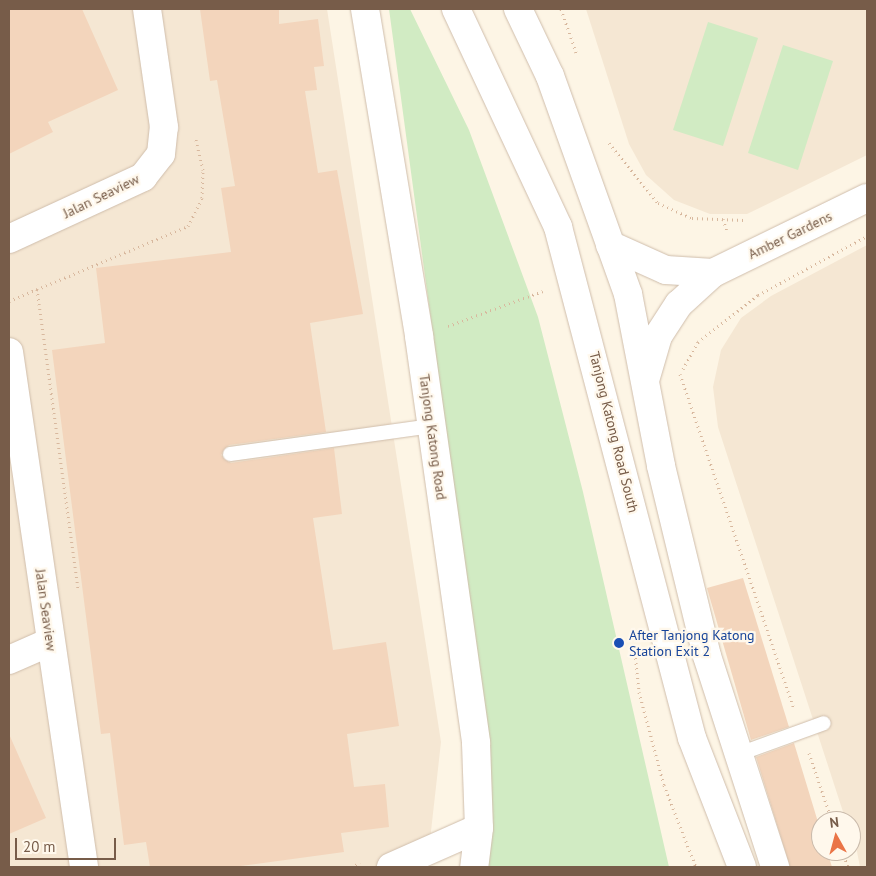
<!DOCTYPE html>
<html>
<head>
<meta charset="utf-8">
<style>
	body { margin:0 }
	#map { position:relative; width:876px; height:876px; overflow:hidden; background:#fdf5e5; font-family:"PT Sans",sans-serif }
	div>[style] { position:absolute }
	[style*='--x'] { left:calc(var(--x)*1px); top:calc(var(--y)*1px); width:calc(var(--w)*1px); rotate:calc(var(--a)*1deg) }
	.residential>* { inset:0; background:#f5e7d3 }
	.green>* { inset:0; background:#d1ebc3 }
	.building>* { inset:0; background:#f3d5bc }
	.path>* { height:3px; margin-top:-1.5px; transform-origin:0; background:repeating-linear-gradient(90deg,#d8b89e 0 1px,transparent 0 5px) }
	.roads { filter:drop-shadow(0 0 1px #cfbdab) drop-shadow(0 0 1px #cfbdab) }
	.lane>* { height:14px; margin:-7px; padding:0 7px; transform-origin:7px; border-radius:7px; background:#fff }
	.street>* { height:28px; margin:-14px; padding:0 14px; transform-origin:14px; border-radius:14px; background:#fff }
	.secondary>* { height:28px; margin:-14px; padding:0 14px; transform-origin:14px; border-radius:14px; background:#fff }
	.dots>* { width:14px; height:14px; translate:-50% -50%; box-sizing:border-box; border:2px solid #fff8ec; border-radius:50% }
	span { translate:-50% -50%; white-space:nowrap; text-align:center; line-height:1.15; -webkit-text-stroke:4.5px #fff8ec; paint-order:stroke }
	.street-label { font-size:14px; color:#775c49 }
	.transit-label { font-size:14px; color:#164399 }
	.left { translate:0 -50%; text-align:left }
	.frame { position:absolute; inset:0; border:10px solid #775c49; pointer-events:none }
	.north { position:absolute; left:811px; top:811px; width:50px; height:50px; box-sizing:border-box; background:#fff8ec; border:1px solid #c9baab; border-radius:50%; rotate:353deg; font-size:14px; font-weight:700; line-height:20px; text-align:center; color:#775c49 }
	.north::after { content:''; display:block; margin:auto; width:18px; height:22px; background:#ea7446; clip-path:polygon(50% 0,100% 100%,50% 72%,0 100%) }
	.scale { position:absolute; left:15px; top:838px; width:101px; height:22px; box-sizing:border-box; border:2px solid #775c49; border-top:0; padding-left:6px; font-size:15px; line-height:18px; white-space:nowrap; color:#775c49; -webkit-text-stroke:4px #fff8ec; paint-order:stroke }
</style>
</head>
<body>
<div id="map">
	<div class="residential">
		<i style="clip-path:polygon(9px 9px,327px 9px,441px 742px,427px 867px,9px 867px)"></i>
		<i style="clip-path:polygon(586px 9px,867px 9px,867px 155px,747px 214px,710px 214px,674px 200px,646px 175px,629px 144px)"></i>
		<i style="clip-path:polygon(867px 245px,867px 867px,860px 867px,851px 821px,846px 821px,718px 427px,713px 387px,721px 350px,741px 318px,771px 296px)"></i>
	</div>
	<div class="green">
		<i style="clip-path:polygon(389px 9px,410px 9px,469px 130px,538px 317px,583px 492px,669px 867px,486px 867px,490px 758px)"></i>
		<i style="clip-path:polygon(708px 22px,758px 38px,723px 146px,673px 130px)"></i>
		<i style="clip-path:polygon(783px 45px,833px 61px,798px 170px,748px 153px)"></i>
	</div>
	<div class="building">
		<i style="clip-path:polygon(9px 9px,82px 9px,118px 90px,48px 122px,53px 132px,9px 154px)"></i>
		<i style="clip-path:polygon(200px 9px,279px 9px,279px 24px,318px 19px,324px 66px,314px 67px,317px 90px,305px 91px,318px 173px,337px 170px,363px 314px,310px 323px,326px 432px,229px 445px,221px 455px,231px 463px,334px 448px,342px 514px,313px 518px,333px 650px,386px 642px,399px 726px,347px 734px,354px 787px,385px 784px,389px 827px,341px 833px,344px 852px,233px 867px,150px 867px,146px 842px,124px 845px,110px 733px,101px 734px,52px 350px,105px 343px,96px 268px,231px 252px,221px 188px,235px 186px,217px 80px,210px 81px)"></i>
		<i style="clip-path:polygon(743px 578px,789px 727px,751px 740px,707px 588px)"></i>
		<i style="clip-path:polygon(9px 734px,46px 818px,9px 834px)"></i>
		<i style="clip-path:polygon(794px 743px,821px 832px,821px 851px,827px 851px,832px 867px,790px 867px,756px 757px)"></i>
	</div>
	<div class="path">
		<i style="--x:561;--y:9;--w:49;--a:70.8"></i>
		<i style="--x:609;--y:143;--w:77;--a:50.8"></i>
		<i style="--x:658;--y:203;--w:37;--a:24"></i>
		<i style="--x:692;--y:218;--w:52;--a:2.2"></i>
		<i style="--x:723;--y:219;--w:13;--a:72"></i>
		<i style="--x:37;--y:289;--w:302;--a:82.2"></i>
		<i style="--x:9;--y:301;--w:194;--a:-22.7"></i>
		<i style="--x:188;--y:226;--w:31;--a:-63"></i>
		<i style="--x:202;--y:198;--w:28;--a:-88"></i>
		<i style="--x:203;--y:170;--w:32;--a:-103"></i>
		<i style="--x:448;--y:326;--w:101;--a:-20.2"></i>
		<i style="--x:683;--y:369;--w:31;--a:-61"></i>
		<i style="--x:698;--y:342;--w:76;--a:-38.1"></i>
		<i style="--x:758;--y:295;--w:124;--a:-28.4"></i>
		<i style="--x:680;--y:374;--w:354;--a:71.2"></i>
		<i style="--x:635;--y:653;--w:39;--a:84"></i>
		<i style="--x:639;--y:692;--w:96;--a:75"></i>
		<i style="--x:664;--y:785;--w:88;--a:68.7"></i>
		<i style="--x:809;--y:753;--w:72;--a:71.3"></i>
		<i style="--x:842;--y:851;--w:17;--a:69"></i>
		<i style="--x:351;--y:867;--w:10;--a:-24"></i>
	</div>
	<div class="roads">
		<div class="lane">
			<i style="--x:230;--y:454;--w:204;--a:-7.9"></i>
			<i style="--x:739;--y:754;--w:90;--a:-20"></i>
		</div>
		<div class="street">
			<i style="--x:365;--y:9;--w:331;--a:80.6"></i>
			<i style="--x:419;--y:336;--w:411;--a:82"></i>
			<i style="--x:476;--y:743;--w:85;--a:88"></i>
			<i style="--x:479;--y:828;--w:39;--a:97"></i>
			<i style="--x:9;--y:239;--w:148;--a:-24.8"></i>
			<i style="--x:143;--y:177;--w:29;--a:-52"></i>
			<i style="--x:161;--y:154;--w:27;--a:-84"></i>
			<i style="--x:164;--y:127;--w:119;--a:-98.2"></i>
			<i style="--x:9;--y:352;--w:520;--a:81.71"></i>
			<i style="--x:9;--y:660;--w:45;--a:-23.7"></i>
			<i style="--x:391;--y:867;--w:96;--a:-23.9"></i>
		</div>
		<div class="secondary">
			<i style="--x:456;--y:9;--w:241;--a:64.9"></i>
			<i style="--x:558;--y:227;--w:528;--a:75.31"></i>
			<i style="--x:692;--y:738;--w:138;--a:68.8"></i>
			<i style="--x:518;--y:9;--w:74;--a:64.5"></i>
			<i style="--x:550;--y:76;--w:232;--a:70.3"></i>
			<i style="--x:628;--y:294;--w:175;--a:79.1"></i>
			<i style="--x:661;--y:466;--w:195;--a:76.4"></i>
			<i style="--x:707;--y:656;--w:222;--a:72.1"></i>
			<i style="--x:610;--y:245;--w:61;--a:24.1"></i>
			<i style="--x:666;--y:270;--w:47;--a:3.7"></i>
			<i style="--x:646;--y:377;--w:43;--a:-73.7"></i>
			<i style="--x:658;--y:336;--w:38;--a:-57"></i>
			<i style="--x:679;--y:304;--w:46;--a:-42.4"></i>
			<i style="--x:713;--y:273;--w:171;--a:-26"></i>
		</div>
	</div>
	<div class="dots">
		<i style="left:619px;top:643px;background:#1a4fb4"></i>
	</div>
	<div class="street-label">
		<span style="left:101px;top:196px;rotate:-26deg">Jalan Seaview</span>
		<span style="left:790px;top:235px;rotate:-26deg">Amber Gardens</span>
		<span style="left:614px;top:432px;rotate:76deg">Tanjong Katong Road South</span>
		<span style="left:433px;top:437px;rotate:82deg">Tanjong Katong Road</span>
		<span style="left:46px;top:610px;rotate:82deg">Jalan Seaview</span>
	</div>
	<div class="transit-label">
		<span class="left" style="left:629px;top:643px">After Tanjong Katong<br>Station Exit 2</span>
	</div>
	<div class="frame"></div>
	<div class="north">N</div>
	<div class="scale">20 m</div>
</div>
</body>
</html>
